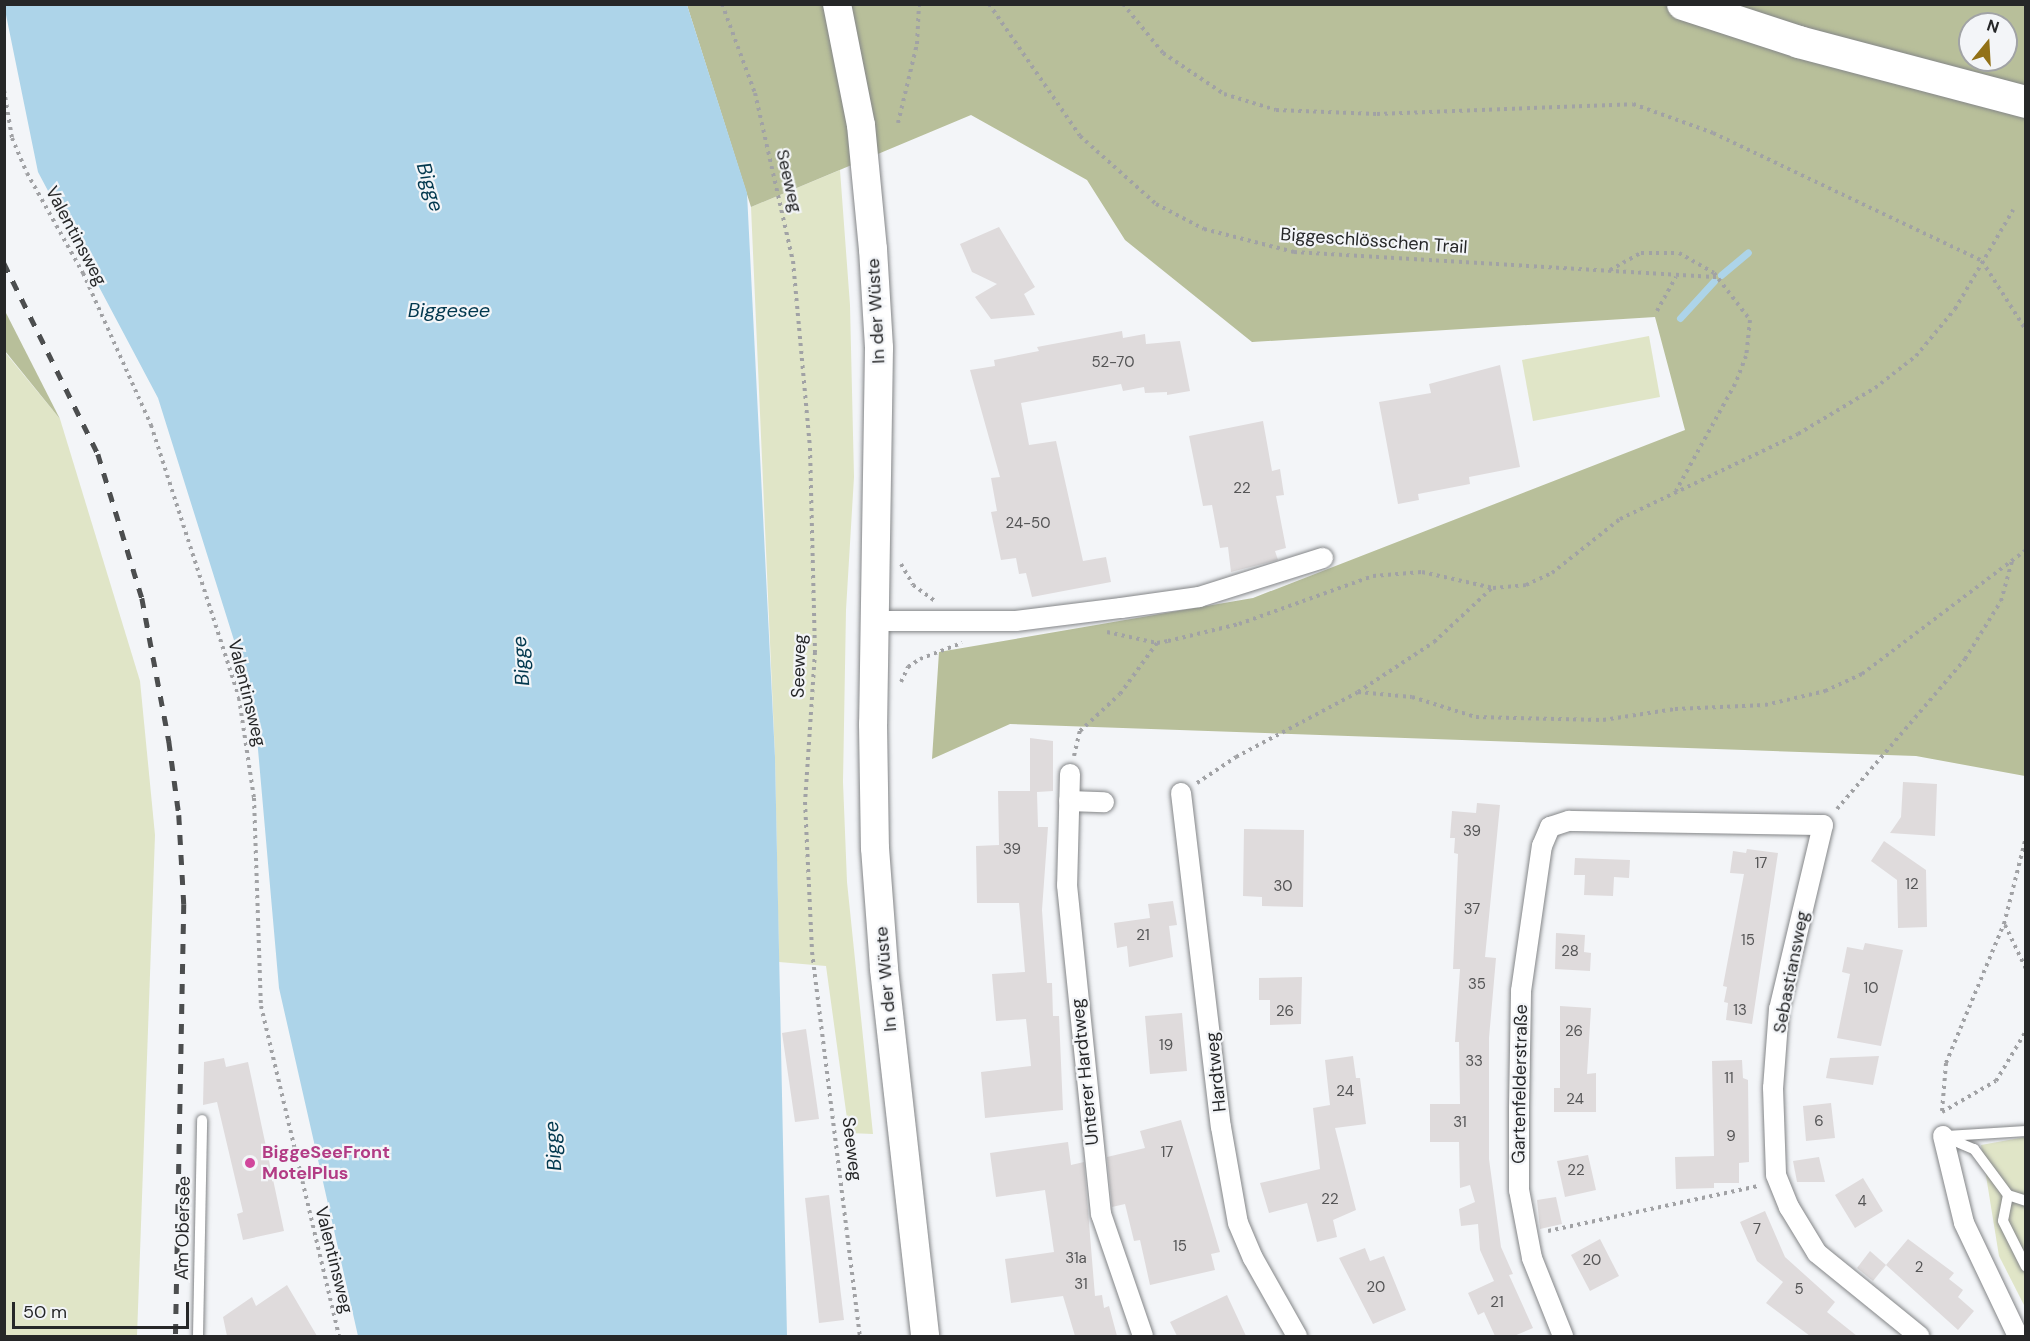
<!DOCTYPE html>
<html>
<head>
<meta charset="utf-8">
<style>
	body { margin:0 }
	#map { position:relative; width:2030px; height:1341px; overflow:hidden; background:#f3f5f8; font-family:"DM Sans",sans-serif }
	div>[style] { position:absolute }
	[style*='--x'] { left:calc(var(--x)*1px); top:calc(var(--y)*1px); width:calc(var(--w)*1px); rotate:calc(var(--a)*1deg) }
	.green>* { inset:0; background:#e0e5c7 }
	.forest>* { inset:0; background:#b8bf9a }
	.water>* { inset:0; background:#add4e9 }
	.stream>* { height:7px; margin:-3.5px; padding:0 3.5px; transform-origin:3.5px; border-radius:3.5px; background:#add4e9 }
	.building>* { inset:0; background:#dfdbdc }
	.path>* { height:4px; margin-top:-2px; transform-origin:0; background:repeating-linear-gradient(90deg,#a1a2a5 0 3px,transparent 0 7.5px) }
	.roads { filter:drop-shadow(0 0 2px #848688) drop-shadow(0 0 2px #848688) }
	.service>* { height:10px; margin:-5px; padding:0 5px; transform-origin:5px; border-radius:5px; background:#fff }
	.minor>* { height:20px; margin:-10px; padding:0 10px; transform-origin:10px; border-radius:10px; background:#fff }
	.secondary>* { height:28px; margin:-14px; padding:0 14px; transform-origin:14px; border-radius:14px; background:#fff }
	.primary>* { height:32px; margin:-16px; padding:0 16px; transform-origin:16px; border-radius:16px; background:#fff }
	.rail>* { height:4.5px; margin-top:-2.25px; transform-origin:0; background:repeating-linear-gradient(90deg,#4c4e4f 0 10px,transparent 0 20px) }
	.dots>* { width:16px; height:16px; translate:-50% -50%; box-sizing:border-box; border:3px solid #f3f5f8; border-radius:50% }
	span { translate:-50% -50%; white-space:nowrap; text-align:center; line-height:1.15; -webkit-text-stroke:4.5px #f3f5f8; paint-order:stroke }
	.number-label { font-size:15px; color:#545455 }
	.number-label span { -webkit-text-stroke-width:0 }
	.street-label { font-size:18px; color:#262728 }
	.hotel-label { font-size:18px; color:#b23c85; font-weight:700 }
	.left { translate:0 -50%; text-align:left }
	.water-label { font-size:20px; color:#02384e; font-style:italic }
	.frame { position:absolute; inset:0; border:6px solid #262728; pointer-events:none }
	.north { position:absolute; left:1958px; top:12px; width:60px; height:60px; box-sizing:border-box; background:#f3f5f8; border:2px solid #a1a3a5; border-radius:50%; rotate:18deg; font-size:16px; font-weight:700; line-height:24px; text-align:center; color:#262728 }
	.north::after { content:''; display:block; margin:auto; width:21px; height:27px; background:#927117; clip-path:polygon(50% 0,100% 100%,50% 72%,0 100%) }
	.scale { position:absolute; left:12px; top:1302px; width:177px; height:27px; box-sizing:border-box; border:3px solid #262728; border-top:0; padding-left:8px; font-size:18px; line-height:21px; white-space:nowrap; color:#262728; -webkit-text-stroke:4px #f3f5f8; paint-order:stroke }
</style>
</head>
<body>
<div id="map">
	<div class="green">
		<i style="clip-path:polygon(840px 170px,850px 305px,854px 477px,846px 610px,843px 782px,847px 882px,873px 1134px,849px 1133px,826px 966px,779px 962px,775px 757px,751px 207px)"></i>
		<i style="clip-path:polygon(1649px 336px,1660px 397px,1533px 421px,1522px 360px)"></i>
		<i style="clip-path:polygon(4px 351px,60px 419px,140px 681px,155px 835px,137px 1336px,5px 1336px)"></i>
		<i style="clip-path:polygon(2025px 1137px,2025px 1307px,1999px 1256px,1981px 1145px)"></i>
	</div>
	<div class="forest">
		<i style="clip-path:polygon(evenodd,687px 5px,2025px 5px,2025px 776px,1916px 756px,1010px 724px,932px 759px,939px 652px,1253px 598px,1685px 430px,1655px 317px,1252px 342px,1125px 240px,1087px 180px,971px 115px,751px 207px,687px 5px,1970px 24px,2006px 24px,2006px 60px,1970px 60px,1970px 24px)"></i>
		<i style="clip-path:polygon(5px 311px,60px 419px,5px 351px)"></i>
	</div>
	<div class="water">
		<i style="clip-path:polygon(4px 5px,687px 5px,747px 193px,775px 757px,787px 1336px,358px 1336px,279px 988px,254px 704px,158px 398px,38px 172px)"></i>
	</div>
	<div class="stream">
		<i style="--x:1721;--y:275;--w:35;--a:-40"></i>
		<i style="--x:1680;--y:318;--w:50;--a:-47.4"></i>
	</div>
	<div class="building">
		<i style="clip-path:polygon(999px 227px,1035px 287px,1024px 294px,1035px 315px,991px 319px,975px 297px,997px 284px,972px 272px,960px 244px)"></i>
		<i style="clip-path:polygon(1122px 331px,1123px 338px,1145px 334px,1146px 344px,1180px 341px,1190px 391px,1167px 395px,1167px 392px,1145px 393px,1144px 387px,1123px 391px,1121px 384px,1021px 403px,1029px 445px,1056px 441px,1083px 561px,1106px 557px,1111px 582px,1032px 597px,1026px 573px,1019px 574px,1016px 558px,1001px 560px,991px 512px,997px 511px,991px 478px,1000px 477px,970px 370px,995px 366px,994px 360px,1039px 351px,1037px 347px)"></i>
		<i style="clip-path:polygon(1500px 365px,1520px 467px,1469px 477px,1470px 484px,1418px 494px,1419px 500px,1398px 504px,1379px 402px,1431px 393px,1429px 384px)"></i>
		<i style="clip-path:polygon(1263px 421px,1272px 471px,1280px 469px,1284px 495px,1276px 496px,1286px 548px,1275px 551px,1278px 560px,1231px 572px,1228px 547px,1220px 548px,1212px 505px,1203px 506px,1189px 436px)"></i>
		<i style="clip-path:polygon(1030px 738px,1053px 741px,1053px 791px,1037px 792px,1038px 827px,1048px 827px,1042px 910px,1047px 983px,1052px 983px,1053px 1016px,1059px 1016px,1063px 1110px,985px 1118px,981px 1072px,1031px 1066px,1026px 1019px,996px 1021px,992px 974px,1025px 972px,1019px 903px,977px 903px,976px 846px,999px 845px,998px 791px,1030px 791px)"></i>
		<i style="clip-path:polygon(1903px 782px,1937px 784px,1935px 836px,1890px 833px,1901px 817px)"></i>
		<i style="clip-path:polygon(1477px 803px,1500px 805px,1485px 957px,1496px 958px,1489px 1038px,1489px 1159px,1501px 1247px,1513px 1274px,1509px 1275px,1533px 1328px,1514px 1336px,1495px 1336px,1484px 1312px,1478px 1315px,1468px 1293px,1494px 1281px,1480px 1250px,1478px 1224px,1461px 1226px,1459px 1209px,1475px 1202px,1470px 1185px,1460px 1188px,1459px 1142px,1430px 1142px,1430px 1104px,1460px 1104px,1459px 1042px,1455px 1042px,1460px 969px,1453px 969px,1458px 854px,1454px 853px,1455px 838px,1450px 838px,1452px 811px,1476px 813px)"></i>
		<i style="clip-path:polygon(1244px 829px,1304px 830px,1303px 907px,1262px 906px,1262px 897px,1243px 896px)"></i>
		<i style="clip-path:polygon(1884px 841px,1926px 870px,1927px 927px,1898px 928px,1897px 880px,1871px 861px)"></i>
		<i style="clip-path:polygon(1747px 849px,1778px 853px,1752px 1024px,1726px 1020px,1728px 1003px,1724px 1002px,1727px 987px,1723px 986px,1744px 874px,1730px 873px,1733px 851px,1746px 853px)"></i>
		<i style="clip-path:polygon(1575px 858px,1630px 860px,1629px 878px,1614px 877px,1613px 896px,1584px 895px,1585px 875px,1574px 875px)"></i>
		<i style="clip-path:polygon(1173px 901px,1177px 925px,1169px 926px,1173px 957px,1129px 967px,1127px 946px,1117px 948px,1114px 923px,1150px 918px,1148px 904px)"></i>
		<i style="clip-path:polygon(1556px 933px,1585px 935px,1584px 952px,1591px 953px,1590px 971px,1555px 969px)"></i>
		<i style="clip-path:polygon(1865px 943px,1903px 950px,1881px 1046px,1837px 1038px,1850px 974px,1842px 972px,1847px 947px,1863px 950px)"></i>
		<i style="clip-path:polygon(1302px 977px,1301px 1024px,1270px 1025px,1270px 1000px,1259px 1000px,1259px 978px)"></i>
		<i style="clip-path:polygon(1560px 1006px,1591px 1008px,1587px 1074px,1596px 1073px,1596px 1112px,1554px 1112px,1554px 1088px,1560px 1088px)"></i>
		<i style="clip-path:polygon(1182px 1013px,1187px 1071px,1150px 1074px,1145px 1016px)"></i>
		<i style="clip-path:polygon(806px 1029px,819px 1119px,795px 1122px,782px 1033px)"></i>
		<i style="clip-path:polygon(1353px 1056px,1356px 1078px,1360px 1078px,1366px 1124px,1335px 1128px,1356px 1210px,1333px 1220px,1337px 1237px,1317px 1242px,1307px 1203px,1269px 1213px,1260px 1183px,1320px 1169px,1313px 1108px,1330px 1105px,1325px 1060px)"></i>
		<i style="clip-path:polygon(1879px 1056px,1873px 1085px,1826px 1078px,1830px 1058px)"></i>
		<i style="clip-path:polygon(224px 1058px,226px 1067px,248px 1062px,284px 1231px,243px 1240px,237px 1214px,243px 1212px,217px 1102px,203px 1105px,204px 1062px)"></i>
		<i style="clip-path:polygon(1742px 1060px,1743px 1078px,1748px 1080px,1749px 1162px,1739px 1163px,1739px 1183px,1714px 1183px,1714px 1188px,1676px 1189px,1675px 1157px,1714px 1156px,1712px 1061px)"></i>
		<i style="clip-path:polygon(1831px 1103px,1835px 1138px,1806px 1141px,1803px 1106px)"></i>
		<i style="clip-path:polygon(1181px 1120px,1220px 1252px,1211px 1254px,1215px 1270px,1150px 1285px,1140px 1240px,1134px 1241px,1125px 1204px,1112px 1207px,1107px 1157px,1145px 1148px,1140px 1131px)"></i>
		<i style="clip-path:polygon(1068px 1142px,1071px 1165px,1084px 1162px,1095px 1296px,1102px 1295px,1104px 1308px,1109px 1306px,1117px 1336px,1075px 1336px,1063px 1296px,1011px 1303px,1005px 1259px,1054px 1252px,1045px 1190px,996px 1197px,990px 1153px)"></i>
		<i style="clip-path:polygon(1588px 1155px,1596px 1190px,1565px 1197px,1557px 1161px)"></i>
		<i style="clip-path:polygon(1819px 1157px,1825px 1182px,1797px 1182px,1793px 1161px)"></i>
		<i style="clip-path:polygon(1863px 1178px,1883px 1211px,1855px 1228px,1835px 1195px)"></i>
		<i style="clip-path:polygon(829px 1195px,844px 1320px,819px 1323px,805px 1198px)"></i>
		<i style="clip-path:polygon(1556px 1197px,1562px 1224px,1540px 1229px,1537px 1200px)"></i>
		<i style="clip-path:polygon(1765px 1211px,1785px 1257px,1835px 1302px,1827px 1312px,1857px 1336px,1810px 1336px,1766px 1303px,1783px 1282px,1757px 1261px,1740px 1222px)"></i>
		<i style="clip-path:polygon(1600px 1239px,1619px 1276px,1590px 1291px,1571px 1255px)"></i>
		<i style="clip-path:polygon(1908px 1239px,1954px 1273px,1949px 1279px,1963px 1290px,1958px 1297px,1974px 1311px,1958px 1330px,1886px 1265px)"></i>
		<i style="clip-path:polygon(1365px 1248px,1370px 1261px,1384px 1256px,1406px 1310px,1373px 1324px,1339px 1258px)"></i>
		<i style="clip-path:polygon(1870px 1251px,1886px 1265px,1873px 1281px,1857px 1268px)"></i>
		<i style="clip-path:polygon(287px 1285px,317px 1336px,227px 1336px,223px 1317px,252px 1297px,256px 1306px)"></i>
		<i style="clip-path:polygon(1227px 1295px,1246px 1336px,1177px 1336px,1170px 1322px)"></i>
	</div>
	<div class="path">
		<i style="--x:722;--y:4;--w:95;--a:69.7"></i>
		<i style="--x:755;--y:93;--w:172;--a:77.3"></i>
		<i style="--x:793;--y:261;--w:188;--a:84.8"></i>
		<i style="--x:810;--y:448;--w:204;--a:88.6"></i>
		<i style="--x:815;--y:652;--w:150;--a:93.8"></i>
		<i style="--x:805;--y:802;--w:150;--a:87.3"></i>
		<i style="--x:812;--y:952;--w:387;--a:82.9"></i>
		<i style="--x:989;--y:4;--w:160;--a:55.4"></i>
		<i style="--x:1080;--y:136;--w:102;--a:41.8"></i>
		<i style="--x:1156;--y:204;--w:54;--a:27.5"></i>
		<i style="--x:1204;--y:229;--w:93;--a:14.3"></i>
		<i style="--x:1294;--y:252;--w:425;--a:3.4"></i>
		<i style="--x:1123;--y:4;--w:63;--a:50.8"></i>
		<i style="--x:1163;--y:53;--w:73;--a:33.9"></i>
		<i style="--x:1224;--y:94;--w:54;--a:17.1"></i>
		<i style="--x:1276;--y:110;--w:101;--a:2.3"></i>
		<i style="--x:1377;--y:114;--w:256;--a:-2.2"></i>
		<i style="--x:1633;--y:104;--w:85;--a:19.9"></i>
		<i style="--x:1713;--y:133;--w:298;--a:25.4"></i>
		<i style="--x:1982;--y:261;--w:82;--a:57.5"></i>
		<i style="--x:4;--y:90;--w:49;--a:80.5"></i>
		<i style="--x:12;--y:138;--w:38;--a:67"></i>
		<i style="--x:27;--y:173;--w:115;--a:60.8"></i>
		<i style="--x:83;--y:273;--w:167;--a:65.9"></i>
		<i style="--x:151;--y:425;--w:287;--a:72.1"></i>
		<i style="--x:239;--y:698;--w:101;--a:81.5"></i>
		<i style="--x:254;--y:798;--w:208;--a:88.1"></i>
		<i style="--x:261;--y:1006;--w:339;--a:76.7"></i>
		<i style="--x:898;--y:123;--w:81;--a:-76.5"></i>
		<i style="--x:917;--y:44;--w:40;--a:-87.1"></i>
		<i style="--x:1610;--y:270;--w:35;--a:-29"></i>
		<i style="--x:1641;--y:253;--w:38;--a:0"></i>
		<i style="--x:1679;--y:253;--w:40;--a:29.7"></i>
		<i style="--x:1714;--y:273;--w:59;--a:52.5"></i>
		<i style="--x:1750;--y:320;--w:36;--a:96"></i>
		<i style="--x:1746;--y:356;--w:30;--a:111"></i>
		<i style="--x:1735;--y:384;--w:122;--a:118.9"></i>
		<i style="--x:1657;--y:311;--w:39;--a:-61"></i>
		<i style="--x:901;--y:564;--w:24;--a:60"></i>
		<i style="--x:913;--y:585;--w:26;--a:36"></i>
		<i style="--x:1107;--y:632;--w:51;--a:12.4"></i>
		<i style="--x:1157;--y:643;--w:11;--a:-10"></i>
		<i style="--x:1168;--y:641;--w:73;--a:-13.5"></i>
		<i style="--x:1239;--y:624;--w:142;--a:-19.7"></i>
		<i style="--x:1373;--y:576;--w:49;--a:-4.7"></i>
		<i style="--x:1422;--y:572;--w:73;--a:12.7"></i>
		<i style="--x:1493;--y:588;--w:33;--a:-5"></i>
		<i style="--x:1526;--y:585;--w:29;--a:-25"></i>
		<i style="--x:1552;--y:573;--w:87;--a:-38.5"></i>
		<i style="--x:1620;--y:519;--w:197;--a:-25.5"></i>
		<i style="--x:1798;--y:434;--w:90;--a:-30.9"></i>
		<i style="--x:1875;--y:388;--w:52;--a:-38"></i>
		<i style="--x:1916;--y:356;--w:61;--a:-50.3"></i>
		<i style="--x:1955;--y:309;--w:115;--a:-59.6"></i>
		<i style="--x:901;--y:682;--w:17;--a:-65"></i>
		<i style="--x:908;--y:667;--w:14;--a:-34"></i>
		<i style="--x:920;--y:659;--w:45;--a:-20.9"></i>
		<i style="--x:1358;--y:692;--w:54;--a:5.3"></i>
		<i style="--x:1412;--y:697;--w:67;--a:17.4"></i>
		<i style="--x:1476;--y:717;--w:127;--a:1.4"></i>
		<i style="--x:1603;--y:720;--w:73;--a:-8.7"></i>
		<i style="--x:1675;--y:709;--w:90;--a:-2.5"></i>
		<i style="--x:1765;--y:705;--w:62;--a:-13.1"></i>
		<i style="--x:1825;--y:691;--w:41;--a:-24.7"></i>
		<i style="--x:1862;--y:674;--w:206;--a:-37.1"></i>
		<i style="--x:1074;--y:756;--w:26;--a:-77"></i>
		<i style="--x:1080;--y:731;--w:54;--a:-42.8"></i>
		<i style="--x:1120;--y:694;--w:63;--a:-54"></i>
		<i style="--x:1197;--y:783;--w:47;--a:-33.7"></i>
		<i style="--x:1236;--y:757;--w:138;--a:-28"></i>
		<i style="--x:1358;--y:692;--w:91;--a:-33.3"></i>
		<i style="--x:1434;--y:642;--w:79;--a:-43"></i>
		<i style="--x:1837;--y:809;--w:197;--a:-49.5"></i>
		<i style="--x:1965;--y:659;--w:68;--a:-58.2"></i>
		<i style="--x:2001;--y:601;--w:41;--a:-74.6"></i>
		<i style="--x:2005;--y:925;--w:49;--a:64.5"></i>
		<i style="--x:1942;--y:1111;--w:48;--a:-85.2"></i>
		<i style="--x:1946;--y:1063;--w:151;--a:-67.4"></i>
		<i style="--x:2004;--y:924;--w:90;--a:-75.8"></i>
		<i style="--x:1942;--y:1112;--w:62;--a:-29.9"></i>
		<i style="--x:1996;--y:1081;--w:58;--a:-59"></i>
		<i style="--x:1548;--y:1231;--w:215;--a:-12.1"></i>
	</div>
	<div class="roads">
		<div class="service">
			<i style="--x:1943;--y:1136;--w:34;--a:23"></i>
			<i style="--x:1974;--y:1149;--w:57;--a:53.5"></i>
			<i style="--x:2008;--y:1195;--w:19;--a:18"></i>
			<i style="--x:1947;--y:1136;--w:79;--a:-3.6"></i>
			<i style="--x:2008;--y:1195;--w:26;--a:101"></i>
			<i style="--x:2003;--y:1221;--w:51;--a:63.4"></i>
			<i style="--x:198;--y:1336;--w:216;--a:-88.9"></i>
		</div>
		<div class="minor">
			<i style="--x:875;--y:621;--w:141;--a:0"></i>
			<i style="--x:1016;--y:621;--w:106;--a:-7.1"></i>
			<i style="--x:1121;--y:608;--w:79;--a:-8"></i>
			<i style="--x:1199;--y:597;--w:130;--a:-17.5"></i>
			<i style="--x:1070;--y:774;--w:111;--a:91.5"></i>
			<i style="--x:1067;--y:885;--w:331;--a:84.1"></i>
			<i style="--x:1101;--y:1214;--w:129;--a:71"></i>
			<i style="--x:1181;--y:793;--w:336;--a:83.2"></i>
			<i style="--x:1221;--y:1127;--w:97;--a:80"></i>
			<i style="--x:1238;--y:1223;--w:38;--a:67"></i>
			<i style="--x:1253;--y:1258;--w:90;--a:60.6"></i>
			<i style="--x:1069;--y:801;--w:35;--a:2"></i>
			<i style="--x:1943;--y:1136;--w:89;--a:76.4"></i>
			<i style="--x:1964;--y:1223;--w:125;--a:64.5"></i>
			<i style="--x:1563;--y:1336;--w:84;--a:-111.7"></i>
			<i style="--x:1532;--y:1258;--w:69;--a:-100.8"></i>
			<i style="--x:1519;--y:1190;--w:82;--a:-90"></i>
			<i style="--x:1519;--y:1108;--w:117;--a:-89"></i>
			<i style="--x:1521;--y:991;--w:147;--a:-81.8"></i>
			<i style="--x:1542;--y:846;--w:21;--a:-67"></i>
			<i style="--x:1550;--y:827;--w:20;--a:-18"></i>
			<i style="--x:1569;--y:821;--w:254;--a:0.9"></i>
			<i style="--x:1823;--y:825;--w:189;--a:103.4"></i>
			<i style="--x:1779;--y:1009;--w:79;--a:94.3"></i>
			<i style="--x:1773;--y:1088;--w:87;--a:88"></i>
			<i style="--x:1776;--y:1175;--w:35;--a:68"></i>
			<i style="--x:1789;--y:1207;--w:54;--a:58.7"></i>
			<i style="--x:1817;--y:1253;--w:132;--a:39.1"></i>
		</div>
		<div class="secondary">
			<i style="--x:837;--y:4;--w:123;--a:78.8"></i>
			<i style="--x:861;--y:125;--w:125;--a:84.5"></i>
			<i style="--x:873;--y:249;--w:99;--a:86.5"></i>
			<i style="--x:879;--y:348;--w:376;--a:90.9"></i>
			<i style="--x:873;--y:724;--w:124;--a:89.1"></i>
			<i style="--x:875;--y:848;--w:121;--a:85.7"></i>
			<i style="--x:884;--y:969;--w:369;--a:83.6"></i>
		</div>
		<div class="primary">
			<i style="--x:1683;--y:4;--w:122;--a:18.1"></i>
			<i style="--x:1799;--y:42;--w:235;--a:14.8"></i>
		</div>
	</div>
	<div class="rail">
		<i style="--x:4;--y:263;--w:213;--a:63.8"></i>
		<i style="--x:98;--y:454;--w:151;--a:73"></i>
		<i style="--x:142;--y:598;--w:146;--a:79.3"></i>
		<i style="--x:169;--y:741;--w:75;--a:82.3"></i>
		<i style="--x:179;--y:815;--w:89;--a:86.8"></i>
		<i style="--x:184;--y:904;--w:432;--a:91.1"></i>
	</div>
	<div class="dots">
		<i style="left:250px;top:1163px;background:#d1479c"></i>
	</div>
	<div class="number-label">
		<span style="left:1113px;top:363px">52-70</span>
		<span style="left:1242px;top:489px">22</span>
		<span style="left:1028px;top:524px">24-50</span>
		<span style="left:1472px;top:832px">39</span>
		<span style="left:1012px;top:850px">39</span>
		<span style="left:1761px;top:864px">17</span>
		<span style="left:1912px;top:885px">12</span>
		<span style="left:1283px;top:887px">30</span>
		<span style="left:1472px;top:910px">37</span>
		<span style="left:1143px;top:936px">21</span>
		<span style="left:1748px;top:941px">15</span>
		<span style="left:1570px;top:952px">28</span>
		<span style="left:1477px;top:985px">35</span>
		<span style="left:1871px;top:989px">10</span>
		<span style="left:1740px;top:1011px">13</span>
		<span style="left:1285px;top:1012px">26</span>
		<span style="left:1574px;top:1032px">26</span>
		<span style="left:1166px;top:1046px">19</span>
		<span style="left:1474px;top:1062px">33</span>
		<span style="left:1729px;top:1079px">11</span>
		<span style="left:1345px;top:1092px">24</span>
		<span style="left:1575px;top:1100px">24</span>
		<span style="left:1819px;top:1122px">6</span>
		<span style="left:1460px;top:1123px">31</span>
		<span style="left:1731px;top:1137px">9</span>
		<span style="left:1167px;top:1153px">17</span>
		<span style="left:1576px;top:1171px">22</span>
		<span style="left:1330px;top:1200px">22</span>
		<span style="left:1862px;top:1202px">4</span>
		<span style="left:1757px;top:1230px">7</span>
		<span style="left:1180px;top:1247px">15</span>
		<span style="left:1076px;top:1259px">31a</span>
		<span style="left:1592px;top:1261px">20</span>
		<span style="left:1919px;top:1268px">2</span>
		<span style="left:1081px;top:1285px">31</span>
		<span style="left:1376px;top:1288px">20</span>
		<span style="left:1799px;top:1290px">5</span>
		<span style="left:1497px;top:1303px">21</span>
	</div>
	<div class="street-label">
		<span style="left:789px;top:181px;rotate:77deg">Seeweg</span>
		<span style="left:76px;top:236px;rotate:62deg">Valentinsweg</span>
		<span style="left:1374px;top:241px;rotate:4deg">Biggeschlösschen Trail</span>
		<span style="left:876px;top:311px;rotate:-93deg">In der Wüste</span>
		<span style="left:799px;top:666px;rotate:-88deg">Seeweg</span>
		<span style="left:247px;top:693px;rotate:76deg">Valentinsweg</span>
		<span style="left:1791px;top:972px;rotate:-79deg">Sebastiansweg</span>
		<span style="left:886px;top:979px;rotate:-95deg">In der Wüste</span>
		<span style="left:1085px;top:1072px;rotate:-96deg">Unterer Hardtweg</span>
		<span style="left:1216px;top:1072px;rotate:-96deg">Hardtweg</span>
		<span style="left:1520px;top:1084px;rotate:-89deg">Gartenfelderstraße</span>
		<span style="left:852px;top:1149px;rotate:83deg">Seeweg</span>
		<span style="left:183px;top:1228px;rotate:-89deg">Am Obersee</span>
		<span style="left:334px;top:1260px;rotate:76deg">Valentinsweg</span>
	</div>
	<div class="hotel-label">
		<span class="left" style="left:262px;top:1163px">BiggeSeeFront<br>MotelPlus</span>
	</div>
	<div class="water-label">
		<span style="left:430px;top:187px;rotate:73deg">Bigge</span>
		<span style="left:449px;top:310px">Biggesee</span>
		<span style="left:521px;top:661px;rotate:-94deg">Bigge</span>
		<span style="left:553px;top:1146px;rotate:-94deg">Bigge</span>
	</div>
	<div class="frame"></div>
	<div class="north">N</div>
	<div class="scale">50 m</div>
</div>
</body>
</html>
